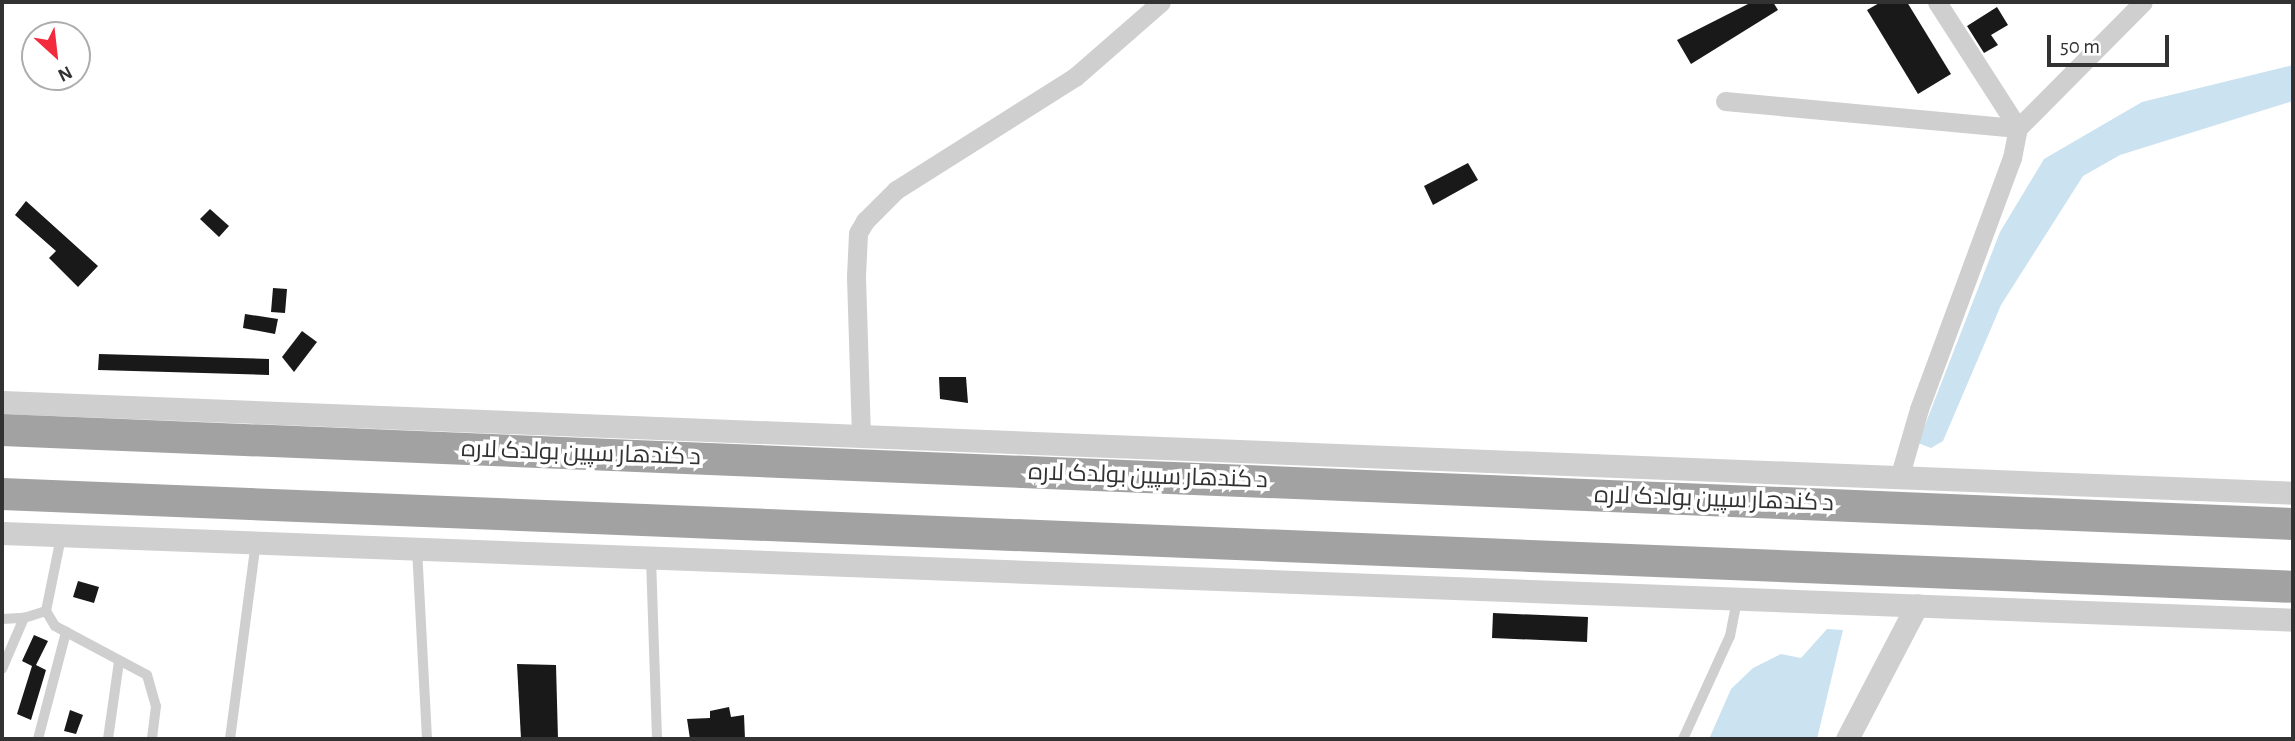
<!DOCTYPE html>
<html>
<head>
<meta charset="utf-8">
<style>
	body { margin:0 }
	#map { position:relative; width:2295px; height:741px; overflow:hidden; background:#fff; font-family:"Alegreya Sans",Cairo,sans-serif }
	div>[style] { position:absolute }
	[style*='--x'] { left:calc(var(--x)*1px); top:calc(var(--y)*1px); width:calc(var(--w)*1px); rotate:calc(var(--a)*1deg) }
	.water>* { inset:0; background:#cbe2f0 }
	.building>* { inset:0; background:#191919 }
	.service>* { height:10px; margin:-5px; padding:0 5px; transform-origin:5px; border-radius:5px; background:#cfcfcf }
	.minor>* { height:19px; margin:-9.5px; padding:0 9.5px; transform-origin:9.5px; border-radius:9.5px; background:#cfcfcf }
	.tertiary>* { height:23px; margin:-11.5px; padding:0 11.5px; transform-origin:11.5px; border-radius:11.5px; background:#cfcfcf }
	.trunk>* { height:32px; margin:-16px; padding:0 16px; transform-origin:16px; border-radius:16px; background:#a2a2a2 }
	span { translate:-50% -50%; white-space:nowrap; text-align:center; line-height:1.15; -webkit-text-stroke:7px #fff; paint-order:stroke }
	.street-label { font-size:24px; color:#323232 }
	.frame { position:absolute; inset:0; border:4px solid #323232; pointer-events:none }
	.north { position:absolute; left:21px; top:21px; width:70px; height:70px; box-sizing:border-box; background:#fff; border:2px solid #adadad; border-radius:50%; rotate:153deg; font-size:19px; font-weight:700; line-height:28px; text-align:center; color:#323232 }
	.north::after { content:''; display:block; margin:auto; width:24px; height:32px; background:#f22a3c; clip-path:polygon(50% 0,100% 100%,50% 72%,0 100%) }
	.scale { position:absolute; left:2047px; top:35px; width:122px; height:32px; box-sizing:border-box; border:4px solid #323232; border-top:0; padding-left:9px; font-size:21px; line-height:24px; white-space:nowrap; color:#323232; -webkit-text-stroke:5px #fff; paint-order:stroke }
</style>
</head>
<body>
<div id="map">
	<div class="water">
		<i style="clip-path:polygon(2293px 65px,2293px 101px,2120px 155px,2083px 176px,2001px 305px,1943px 441px,1931px 448px,1918px 443px,2000px 232px,2044px 159px,2142px 102px)"></i>
		<i style="clip-path:polygon(1827px 629px,1843px 630px,1817px 739px,1709px 739px,1731px 689px,1753px 668px,1781px 654px,1801px 658px)"></i>
	</div>
	<div class="building">
		<i style="clip-path:polygon(1752px 2px,1773px 2px,1778px 10px,1691px 64px,1677px 40px)"></i>
		<i style="clip-path:polygon(1881px 2px,1907px 2px,1951px 74px,1918px 94px,1867px 10px)"></i>
		<i style="clip-path:polygon(1997px 7px,2008px 25px,1991px 35px,1998px 45px,1984px 53px,1967px 26px)"></i>
		<i style="clip-path:polygon(1468px 163px,1478px 180px,1433px 205px,1424px 186px)"></i>
		<i style="clip-path:polygon(26px 201px,98px 266px,78px 287px,49px 258px,56px 251px,15px 215px)"></i>
		<i style="clip-path:polygon(210px 209px,229px 226px,219px 237px,200px 219px)"></i>
		<i style="clip-path:polygon(273px 288px,287px 289px,285px 313px,271px 312px)"></i>
		<i style="clip-path:polygon(245px 314px,278px 319px,275px 334px,243px 328px)"></i>
		<i style="clip-path:polygon(302px 331px,317px 342px,294px 372px,282px 357px)"></i>
		<i style="clip-path:polygon(99px 354px,269px 359px,269px 375px,98px 370px)"></i>
		<i style="clip-path:polygon(939px 377px,966px 377px,968px 403px,940px 399px)"></i>
		<i style="clip-path:polygon(78px 581px,99px 587px,94px 603px,73px 597px)"></i>
		<i style="clip-path:polygon(1493px 613px,1588px 617px,1587px 642px,1492px 638px)"></i>
		<i style="clip-path:polygon(34px 635px,48px 641px,36px 665px,46px 670px,31px 720px,17px 714px,32px 666px,22px 661px)"></i>
		<i style="clip-path:polygon(517px 664px,556px 665px,558px 739px,521px 739px)"></i>
		<i style="clip-path:polygon(729px 707px,731px 717px,744px 715px,745px 739px,690px 739px,687px 719px,710px 718px,710px 711px)"></i>
		<i style="clip-path:polygon(70px 710px,83px 715px,76px 734px,64px 731px)"></i>
	</div>
	<div class="service">
		<i style="--x:417;--y:548;--w:191;--a:87"></i>
		<i style="--x:651;--y:558;--w:181;--a:88.1"></i>
		<i style="--x:46;--y:611;--w:17;--a:59"></i>
		<i style="--x:55;--y:626;--w:104;--a:28"></i>
		<i style="--x:147;--y:675;--w:32;--a:74"></i>
		<i style="--x:156;--y:706;--w:33;--a:97"></i>
		<i style="--x:2;--y:619;--w:22;--a:-3"></i>
		<i style="--x:2;--y:669;--w:56;--a:-66.7"></i>
		<i style="--x:24;--y:618;--w:23;--a:-18"></i>
		<i style="--x:46;--y:611;--w:76;--a:-78.5"></i>
		<i style="--x:38;--y:739;--w:111;--a:-75.3"></i>
		<i style="--x:108;--y:739;--w:78;--a:-81.9"></i>
		<i style="--x:230;--y:739;--w:199;--a:-82.5"></i>
		<i style="--x:1683;--y:739;--w:113;--a:-65.5"></i>
		<i style="--x:1730;--y:636;--w:37;--a:-79"></i>
	</div>
	<div class="minor">
		<i style="--x:1937;--y:2;--w:150;--a:57.3"></i>
		<i style="--x:1725;--y:101;--w:294;--a:5.3"></i>
		<i style="--x:861;--y:436;--w:160;--a:-91.8"></i>
		<i style="--x:856;--y:276;--w:43;--a:-87.3"></i>
		<i style="--x:858;--y:233;--w:14;--a:-60"></i>
		<i style="--x:865;--y:221;--w:44;--a:-45"></i>
		<i style="--x:896;--y:190;--w:212;--a:-32.3"></i>
		<i style="--x:1075;--y:77;--w:114;--a:-41.1"></i>
		<i style="--x:1899;--y:478;--w:72;--a:-73.8"></i>
		<i style="--x:1919;--y:409;--w:268;--a:-69.7"></i>
		<i style="--x:2012;--y:158;--w:31;--a:-79"></i>
		<i style="--x:2018;--y:128;--w:177;--a:-45.2"></i>
	</div>
	<div class="tertiary">
		<i style="--x:2;--y:402;--w:2293;--a:2.27"></i>
		<i style="--x:2;--y:533;--w:2293;--a:2.17"></i>
		<i style="--x:1847;--y:739;--w:151;--a:-62.4"></i>
	</div>
	<div class="trunk">
		<i style="--x:2;--y:430;--w:2293;--a:2.35"></i>
		<i style="--x:2;--y:494;--w:2293;--a:2.32"></i>
	</div>
	<div class="street-label">
		<span style="left:581px;top:454px;rotate:2deg">د کندهار سپین بولدک لاره</span>
		<span style="left:1148px;top:477px;rotate:2deg">د کندهار سپین بولدک لاره</span>
		<span style="left:1714px;top:500px;rotate:2deg">د کندهار سپین بولدک لاره</span>
	</div>
	<div class="frame"></div>
	<div class="north">N</div>
	<div class="scale">50 m</div>
</div>
</body>
</html>
